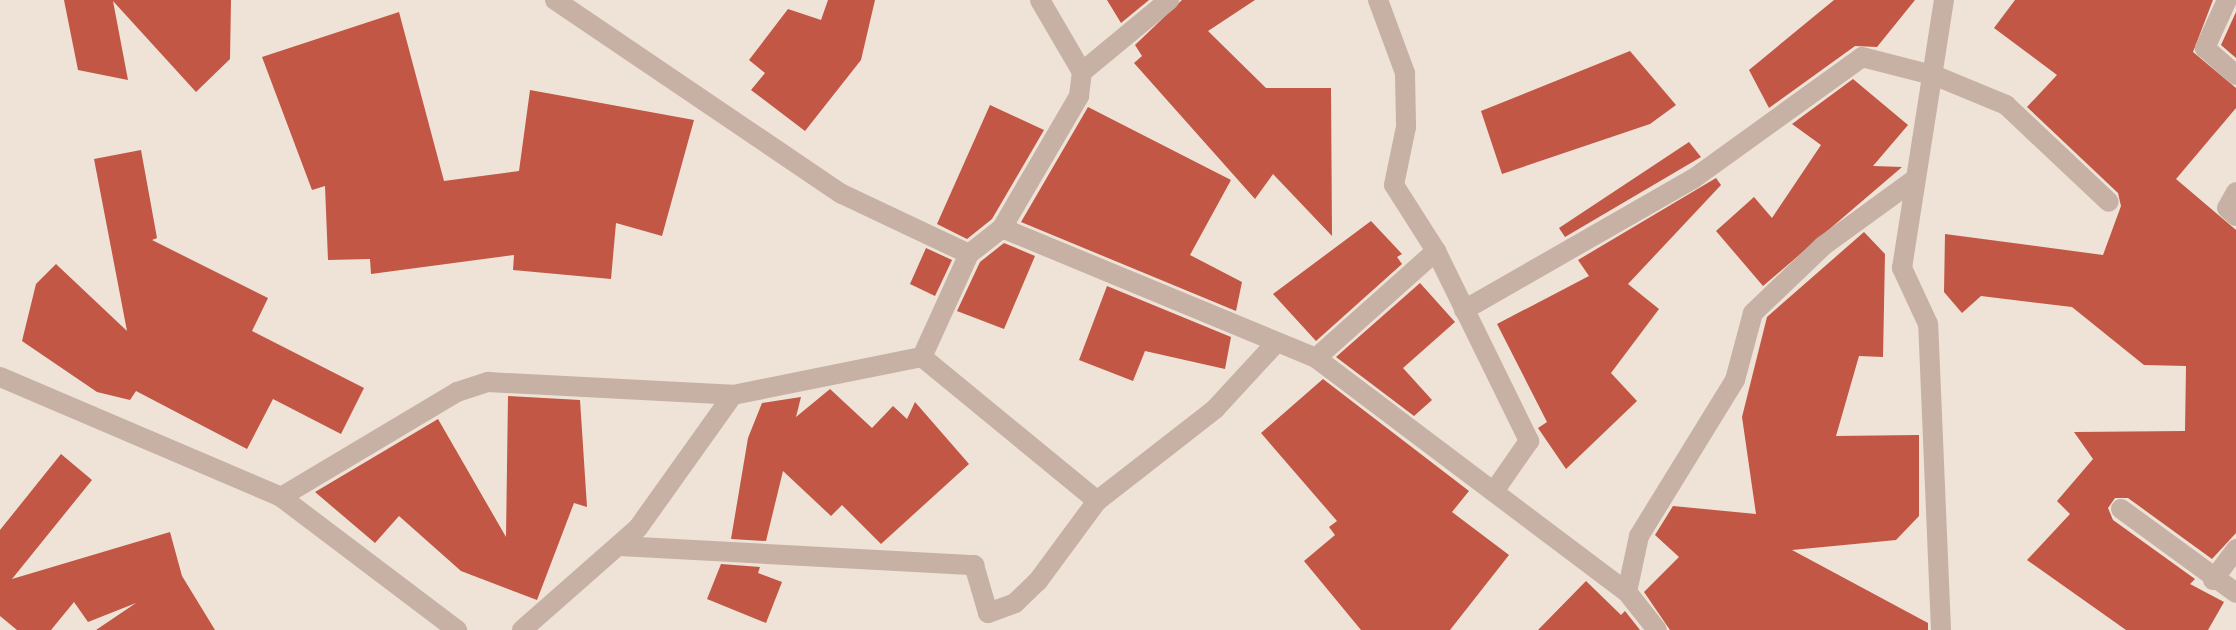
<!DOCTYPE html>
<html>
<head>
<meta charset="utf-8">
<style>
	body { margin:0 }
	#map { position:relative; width:2236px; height:630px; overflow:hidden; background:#efe2d7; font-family:"Noto Sans",sans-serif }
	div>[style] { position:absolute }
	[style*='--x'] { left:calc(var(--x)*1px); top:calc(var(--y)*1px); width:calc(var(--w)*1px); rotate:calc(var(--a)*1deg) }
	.building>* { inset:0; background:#c15744 }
	.service>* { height:20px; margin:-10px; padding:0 10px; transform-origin:10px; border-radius:10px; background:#c6b1a4 }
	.minor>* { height:20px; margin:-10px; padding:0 10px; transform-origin:10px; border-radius:10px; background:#c6b1a4 }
	.tertiary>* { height:20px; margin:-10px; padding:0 10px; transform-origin:10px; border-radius:10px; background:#c6b1a4 }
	span { translate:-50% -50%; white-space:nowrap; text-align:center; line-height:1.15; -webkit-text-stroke:6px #f8ece3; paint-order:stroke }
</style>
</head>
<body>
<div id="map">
	<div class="building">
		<i style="clip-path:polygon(64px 0,231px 0,230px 59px,196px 92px,113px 1px,128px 80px,78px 70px)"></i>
		<i style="clip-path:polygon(828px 0,875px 0,861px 60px,805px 131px,751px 90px,765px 73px,749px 60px,788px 9px,821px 20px)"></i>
		<i style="clip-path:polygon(1107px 0,1149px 0,1121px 23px)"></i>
		<i style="clip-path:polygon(1182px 0,1255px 0,1208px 31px,1266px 88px,1331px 88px,1332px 236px,1273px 174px,1255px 199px,1134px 63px,1142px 56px,1135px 45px)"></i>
		<i style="clip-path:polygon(1834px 0,1915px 0,1877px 47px,1855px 46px,1769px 108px,1749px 70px)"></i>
		<i style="clip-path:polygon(2015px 0,2213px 0,2193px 52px,2236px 88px,2236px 108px,2176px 179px,2236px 230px,2236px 533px,2212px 559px,2128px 498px,2115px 498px,2108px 508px,2113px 520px,2195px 579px,2190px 584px,2224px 602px,2208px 630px,2126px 630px,2027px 560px,2070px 514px,2057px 501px,2093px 459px,2074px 432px,2185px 431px,2186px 366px,2144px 365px,2072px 307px,1981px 296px,1962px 313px,1944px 292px,1945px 234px,2103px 255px,2121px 206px,2118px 193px,2027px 107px,2057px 75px,1994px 28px)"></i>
		<i style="clip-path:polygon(399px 12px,444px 181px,519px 171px,530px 90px,694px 120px,662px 236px,616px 223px,611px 279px,513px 270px,514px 255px,371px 274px,370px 259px,328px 260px,325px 186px,312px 190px,262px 57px)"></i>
		<i style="clip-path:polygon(2236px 12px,2236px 58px,2221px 45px)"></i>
		<i style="clip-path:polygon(1630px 51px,1676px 105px,1650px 124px,1502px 174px,1481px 111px)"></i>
		<i style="clip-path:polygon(1853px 79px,1908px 125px,1873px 166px,1902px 167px,1763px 286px,1716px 231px,1754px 197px,1772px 218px,1821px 145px,1792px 124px)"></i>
		<i style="clip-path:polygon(990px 105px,1044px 130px,992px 219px,967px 239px,937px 224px)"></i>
		<i style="clip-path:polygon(1088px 107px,1231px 180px,1190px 255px,1242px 282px,1236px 311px,1021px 222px)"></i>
		<i style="clip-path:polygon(1689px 142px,1701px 157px,1565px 237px,1559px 228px)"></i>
		<i style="clip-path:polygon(141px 150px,157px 238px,152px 240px,268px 298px,252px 331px,364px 388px,341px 434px,273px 399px,247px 449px,136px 391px,130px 400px,97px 392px,22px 341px,36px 284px,56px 264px,127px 331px,94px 159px)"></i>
		<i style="clip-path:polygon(1716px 178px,1721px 185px,1628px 284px,1659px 309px,1611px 373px,1637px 401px,1566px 469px,1538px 428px,1547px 422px,1497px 324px,1589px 276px,1578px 260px)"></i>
		<i style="clip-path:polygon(1371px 221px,1402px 254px,1397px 257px,1402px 264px,1316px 341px,1273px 294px)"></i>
		<i style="clip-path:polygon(1864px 232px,1885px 254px,1883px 357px,1859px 356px,1836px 436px,1919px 435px,1919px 516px,1896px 540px,1792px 550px,1928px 623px,1928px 630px,1670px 630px,1644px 592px,1679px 557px,1655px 535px,1673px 506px,1756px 514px,1742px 417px,1767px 317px)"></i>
		<i style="clip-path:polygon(1004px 243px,1035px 256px,1004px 329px,957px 311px,980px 262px)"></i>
		<i style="clip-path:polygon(926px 248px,952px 260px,935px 296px,910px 284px)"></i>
		<i style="clip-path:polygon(1420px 283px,1455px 322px,1403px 368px,1432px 400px,1414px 416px,1336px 357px)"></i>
		<i style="clip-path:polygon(1107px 286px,1231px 337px,1225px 369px,1145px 351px,1133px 381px,1079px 360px)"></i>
		<i style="clip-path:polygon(1323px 379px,1469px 491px,1452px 512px,1509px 555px,1450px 630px,1361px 630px,1304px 561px,1335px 535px,1329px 527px,1337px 521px,1261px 433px)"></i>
		<i style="clip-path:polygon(830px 389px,872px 428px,893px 406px,907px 419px,915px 402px,969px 464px,881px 544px,842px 505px,831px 516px,783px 471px,766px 541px,731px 539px,748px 438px,762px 403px,801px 397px,796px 417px)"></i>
		<i style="clip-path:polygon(508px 396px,580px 400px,587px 507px,574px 503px,537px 600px,461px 571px,399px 516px,375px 543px,315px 492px,438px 419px,506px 537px)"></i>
		<i style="clip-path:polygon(61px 454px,92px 480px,12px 579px,170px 532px,182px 576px,215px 630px,96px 630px,136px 603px,88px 622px,74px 602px,51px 630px,17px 630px,0 616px,0 530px)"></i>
		<i style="clip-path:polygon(721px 564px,760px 567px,758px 573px,782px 582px,766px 623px,707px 599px)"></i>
		<i style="clip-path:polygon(1586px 581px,1621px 615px,1625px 611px,1640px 630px,1538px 630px)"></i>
	</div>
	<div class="service">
		<i style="--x:2227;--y:0;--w:53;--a:114.6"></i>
		<i style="--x:2205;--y:48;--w:41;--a:41.1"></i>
		<i style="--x:2236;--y:192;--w:18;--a:119"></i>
		<i style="--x:2227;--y:208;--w:12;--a:42"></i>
	</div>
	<div class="minor">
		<i style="--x:555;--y:0;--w:346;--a:34.1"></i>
		<i style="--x:842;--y:194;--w:140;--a:25.3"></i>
		<i style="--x:1378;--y:0;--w:78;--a:69.7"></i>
		<i style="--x:1405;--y:73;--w:54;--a:88.9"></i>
		<i style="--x:1406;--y:127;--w:59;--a:101.7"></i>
		<i style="--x:1394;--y:185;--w:78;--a:57.5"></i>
		<i style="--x:1436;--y:251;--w:212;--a:63.9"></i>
		<i style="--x:1529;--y:441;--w:60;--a:124.8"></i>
		<i style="--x:1082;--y:72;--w:113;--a:-39.6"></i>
		<i style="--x:1002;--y:228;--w:340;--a:22.5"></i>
		<i style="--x:1316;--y:358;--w:389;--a:37"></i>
		<i style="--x:1627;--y:592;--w:48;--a:51.7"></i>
		<i style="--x:1464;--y:310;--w:264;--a:-29.8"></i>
		<i style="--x:1693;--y:179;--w:208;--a:-35.8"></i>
		<i style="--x:1862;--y:57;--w:76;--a:14.4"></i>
		<i style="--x:1936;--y:76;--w:76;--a:22.5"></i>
		<i style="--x:2006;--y:105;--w:141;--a:43.3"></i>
		<i style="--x:922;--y:357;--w:113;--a:-65.5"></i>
		<i style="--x:969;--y:254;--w:42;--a:-38.2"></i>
		<i style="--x:1002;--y:228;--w:153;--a:-59.7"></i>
		<i style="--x:1079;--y:96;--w:24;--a:-83"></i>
		<i style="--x:1082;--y:72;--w:83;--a:-120.3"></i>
		<i style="--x:922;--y:357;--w:227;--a:39.4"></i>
		<i style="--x:1316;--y:358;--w:161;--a:-41.7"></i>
		<i style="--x:281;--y:497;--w:205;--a:-30.8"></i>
		<i style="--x:457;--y:392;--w:33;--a:-18"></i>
		<i style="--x:488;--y:382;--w:245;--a:3"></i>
		<i style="--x:733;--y:395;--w:193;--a:-11.4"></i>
		<i style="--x:2121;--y:509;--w:142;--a:36.1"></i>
		<i style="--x:620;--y:546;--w:355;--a:3.1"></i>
		<i style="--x:974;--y:565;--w:50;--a:73.7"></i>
		<i style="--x:988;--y:613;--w:29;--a:-20"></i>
		<i style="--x:1015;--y:603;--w:32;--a:-44"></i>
		<i style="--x:1038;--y:581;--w:99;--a:-53.6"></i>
		<i style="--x:1097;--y:501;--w:150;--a:-37.9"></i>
		<i style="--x:1215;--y:409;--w:90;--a:-47.3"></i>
		<i style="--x:2213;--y:580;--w:39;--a:-53"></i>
		<i style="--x:1627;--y:592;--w:57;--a:-77.9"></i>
		<i style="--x:1639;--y:536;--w:183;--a:-58.4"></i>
		<i style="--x:1735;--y:380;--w:69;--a:-75"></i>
		<i style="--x:1753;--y:313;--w:97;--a:-43.7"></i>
		<i style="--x:1823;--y:246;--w:112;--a:-36"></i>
		<i style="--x:522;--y:630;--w:154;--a:-41.3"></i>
		<i style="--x:638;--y:528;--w:163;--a:-54.5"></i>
	</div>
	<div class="tertiary">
		<i style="--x:0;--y:377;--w:306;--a:23.1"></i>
		<i style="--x:281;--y:497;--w:221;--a:37.1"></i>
		<i style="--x:1941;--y:630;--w:306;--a:-92.4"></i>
		<i style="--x:1928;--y:324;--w:62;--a:-114.9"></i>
		<i style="--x:1902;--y:268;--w:271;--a:-81.1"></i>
	</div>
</div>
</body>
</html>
